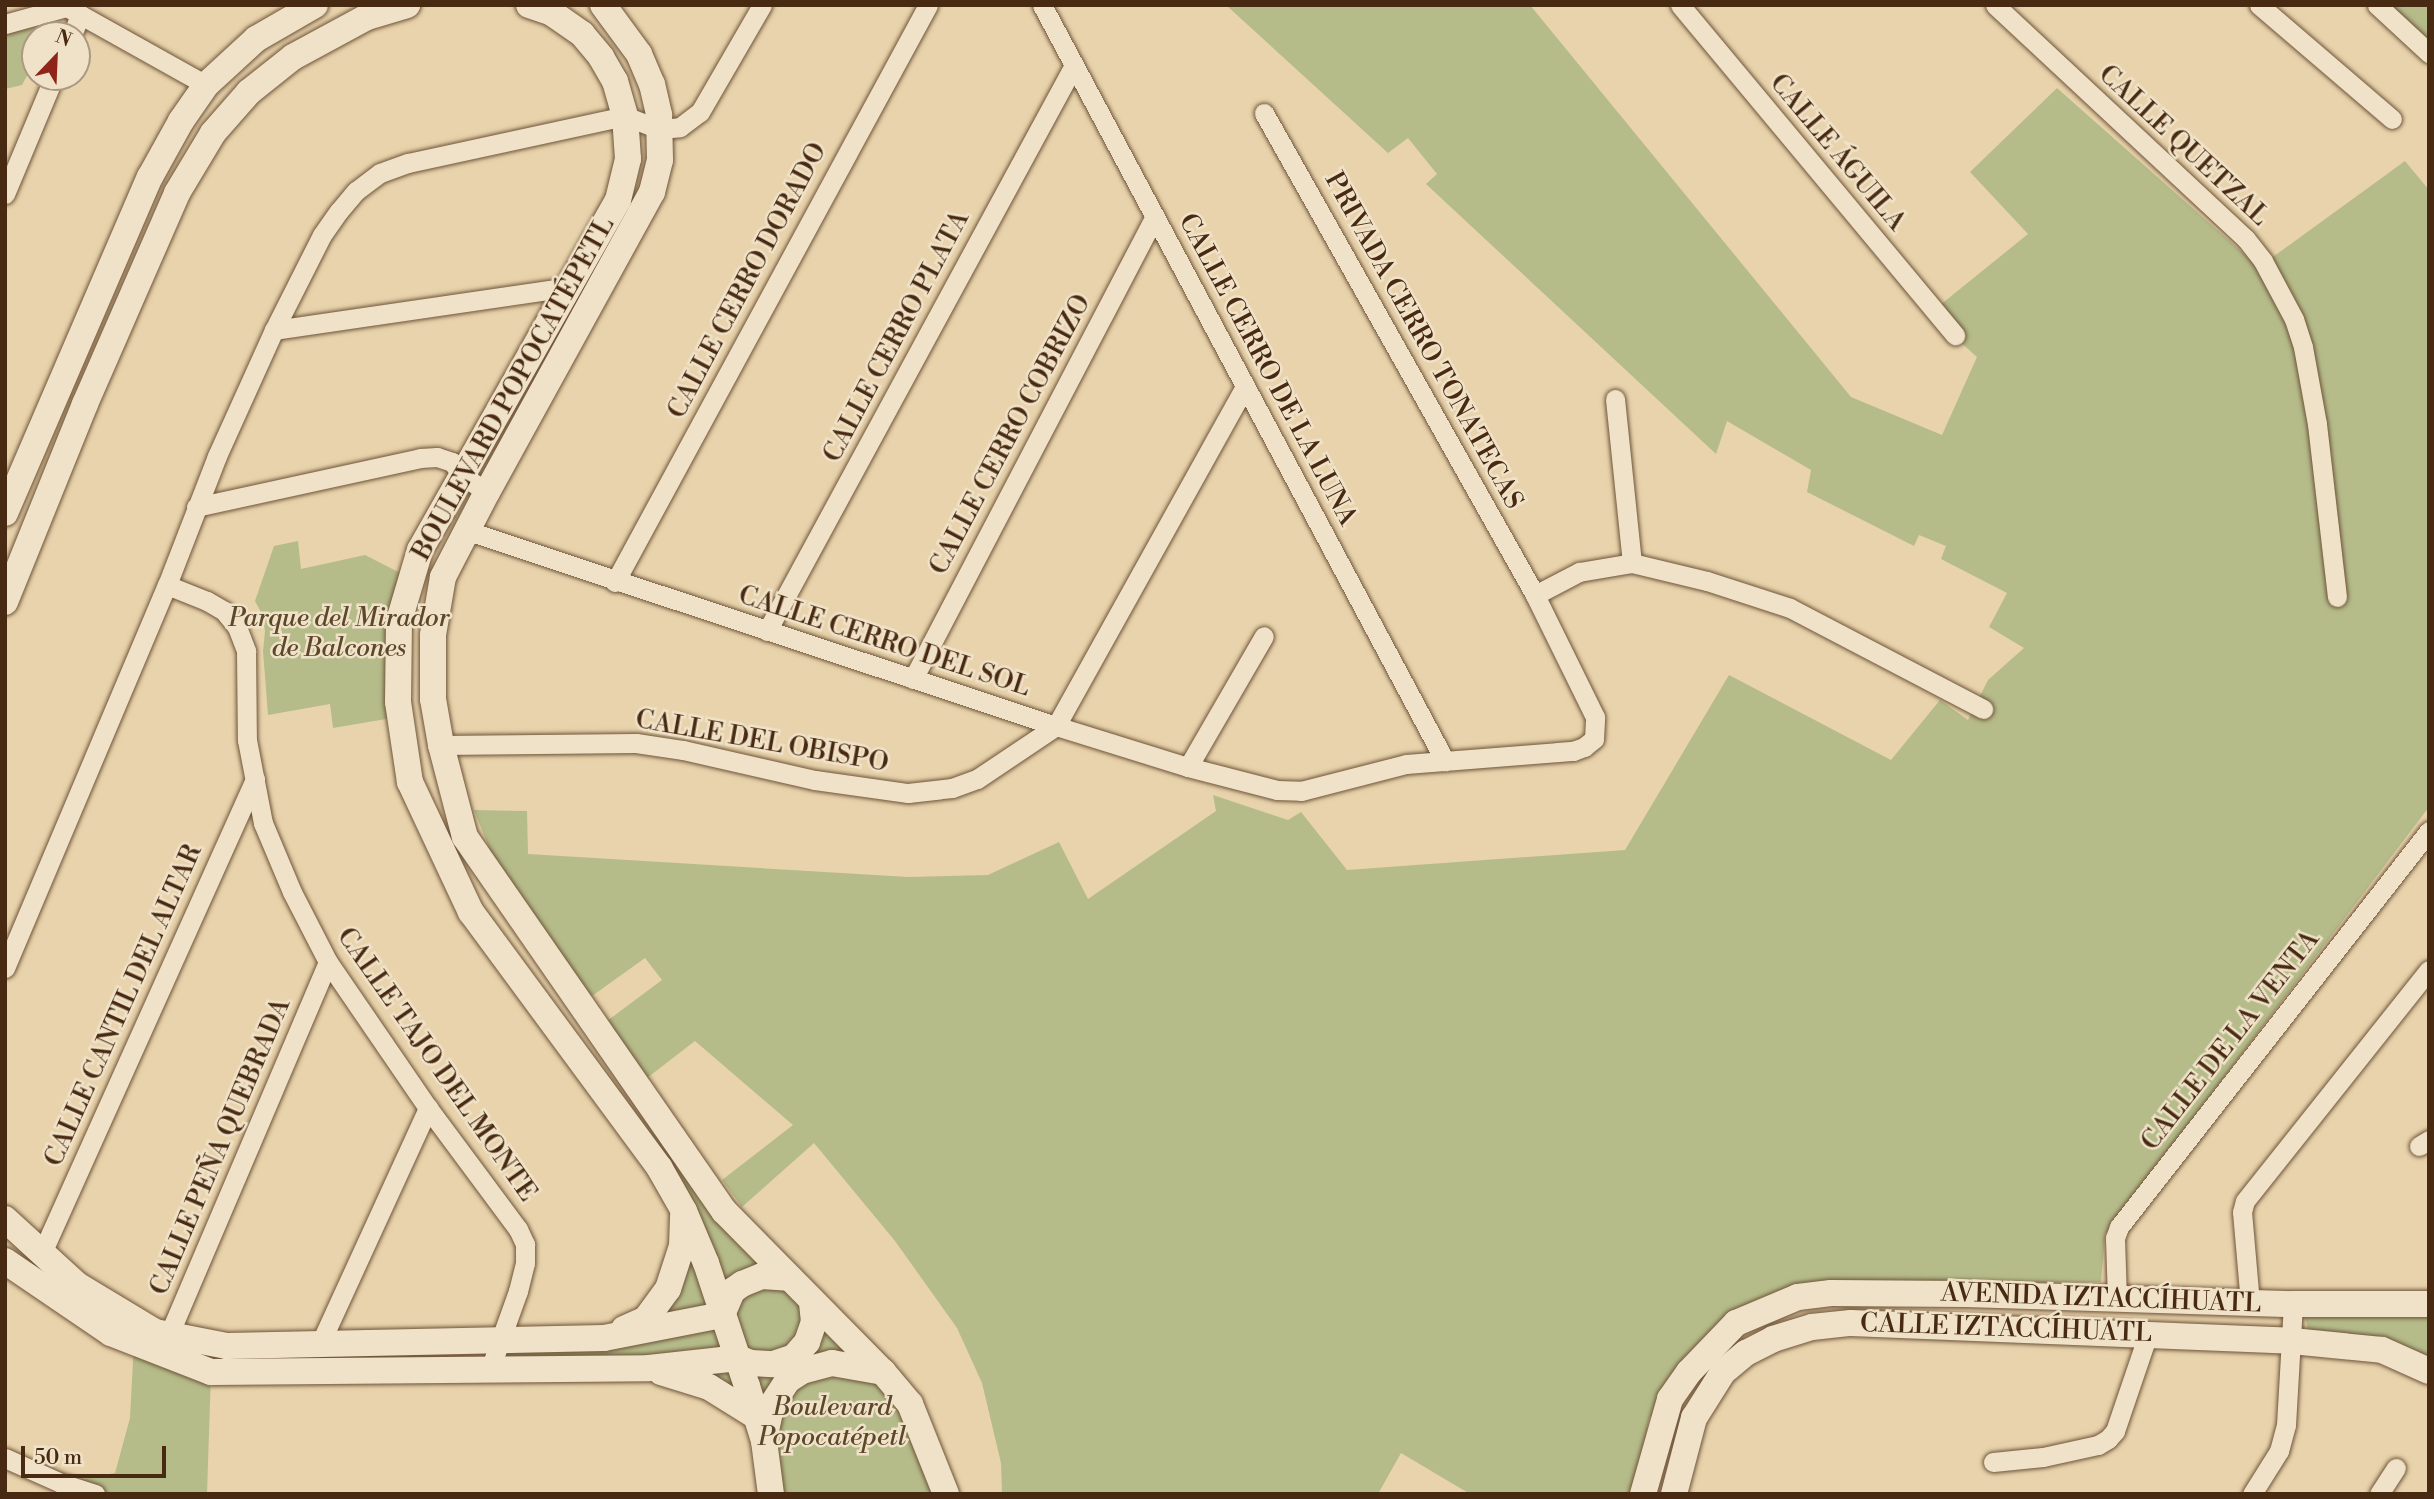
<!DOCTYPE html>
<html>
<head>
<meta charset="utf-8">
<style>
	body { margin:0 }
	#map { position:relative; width:2434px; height:1499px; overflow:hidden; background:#e8d3ac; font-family:"Libre Bodoni",serif }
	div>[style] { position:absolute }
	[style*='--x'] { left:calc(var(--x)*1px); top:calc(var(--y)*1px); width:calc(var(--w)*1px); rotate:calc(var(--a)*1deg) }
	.green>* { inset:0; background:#b5bc8a }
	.roads { filter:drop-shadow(0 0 2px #6f5438) drop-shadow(0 0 2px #6f5438) }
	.street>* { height:19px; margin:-9.5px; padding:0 9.5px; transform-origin:9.5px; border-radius:9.5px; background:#f0e2c9 }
	.secondary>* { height:26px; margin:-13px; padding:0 13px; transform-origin:13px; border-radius:13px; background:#f0e2c9 }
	span { translate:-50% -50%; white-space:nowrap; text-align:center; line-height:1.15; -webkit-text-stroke:5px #f0e2c9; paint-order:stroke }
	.street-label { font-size:26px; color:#472a11 }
	.park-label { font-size:26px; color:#5d4729; font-style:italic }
	.frame { position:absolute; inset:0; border:7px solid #472a11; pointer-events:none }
	.north { position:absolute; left:21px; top:21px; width:70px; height:70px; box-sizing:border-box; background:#f0e2c9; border:2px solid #ac987f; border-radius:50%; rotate:23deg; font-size:19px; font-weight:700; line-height:28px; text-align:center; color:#472a11 }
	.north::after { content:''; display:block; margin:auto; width:24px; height:32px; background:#8f2418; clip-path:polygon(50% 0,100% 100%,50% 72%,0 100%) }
	.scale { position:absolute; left:21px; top:1446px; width:145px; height:32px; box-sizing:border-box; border:4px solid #472a11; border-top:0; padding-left:9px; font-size:21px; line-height:24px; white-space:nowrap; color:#472a11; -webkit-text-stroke:5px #f0e2c9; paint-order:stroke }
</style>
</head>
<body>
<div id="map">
	<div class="green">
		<i style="clip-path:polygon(1226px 5px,1530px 5px,1851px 397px,1942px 435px,1977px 357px,1929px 314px,2028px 234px,1970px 172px,2057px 88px,2259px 267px,2405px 161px,2429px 190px,2429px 807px,2105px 1234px,2101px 1282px,1803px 1284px,1714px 1328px,1649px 1419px,1635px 1494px,1470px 1494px,1401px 1453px,1378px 1494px,1002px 1494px,1001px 1463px,982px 1383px,957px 1328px,895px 1241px,814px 1143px,742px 1207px,722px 1180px,793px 1125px,695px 1041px,647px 1078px,607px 1021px,662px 980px,645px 958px,592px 996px,505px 888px,474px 810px,527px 811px,528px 854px,908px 877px,988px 875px,1059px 842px,1088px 899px,1216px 811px,1213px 795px,1288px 820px,1301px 812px,1347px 870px,1625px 850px,1729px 675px,1891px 760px,1940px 700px,1968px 720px,1988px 680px,2024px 648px,1989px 627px,2007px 593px,1941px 559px,1946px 546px,1919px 535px,1914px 546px,1807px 492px,1811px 470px,1727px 421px,1716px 454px,1426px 184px,1437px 174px,1408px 138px,1388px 153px)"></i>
		<i style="clip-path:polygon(2380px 5px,2429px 5px,2429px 51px)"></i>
		<i style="clip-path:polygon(59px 15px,48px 35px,35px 35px,35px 61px,22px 85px,5px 89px,5px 30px)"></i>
		<i style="clip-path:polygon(298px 541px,301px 569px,365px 555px,422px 584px,405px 667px,410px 715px,333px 728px,330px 704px,268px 715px,263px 651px,265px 631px,262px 614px,255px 601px,274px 546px)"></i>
		<i style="clip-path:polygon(659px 1146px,710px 1192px,883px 1374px,946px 1494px,770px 1494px,762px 1437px,695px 1379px,493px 1367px,507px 1342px,647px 1319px,683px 1247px)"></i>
		<i style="clip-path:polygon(2429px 1308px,2429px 1363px,2309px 1336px,2305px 1315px)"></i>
		<i style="clip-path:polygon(134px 1342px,211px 1372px,207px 1494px,56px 1494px,61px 1483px,115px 1473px,130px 1418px)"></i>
	</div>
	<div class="roads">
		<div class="street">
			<i style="--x:63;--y:5;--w:164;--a:29.2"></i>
			<i style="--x:1042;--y:5;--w:857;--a:61.94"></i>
			<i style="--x:1680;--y:5;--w:430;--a:50.2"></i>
			<i style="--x:1995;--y:5;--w:343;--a:43"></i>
			<i style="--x:2246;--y:239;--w:28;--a:52"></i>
			<i style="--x:2263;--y:261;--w:66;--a:61.9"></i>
			<i style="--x:2294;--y:319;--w:29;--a:72"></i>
			<i style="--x:2303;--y:347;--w:78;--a:79.7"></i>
			<i style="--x:2317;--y:424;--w:174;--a:83.4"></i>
			<i style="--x:2259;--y:5;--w:175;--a:40.6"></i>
			<i style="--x:2377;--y:5;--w:71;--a:42.7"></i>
			<i style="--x:5;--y:24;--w:63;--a:-15.6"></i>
			<i style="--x:72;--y:35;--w:22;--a:-68"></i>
			<i style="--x:5;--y:194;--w:127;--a:-67.3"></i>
			<i style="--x:274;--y:330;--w:298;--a:-8.3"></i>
			<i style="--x:1615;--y:399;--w:165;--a:84.1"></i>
			<i style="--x:196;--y:507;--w:229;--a:-12.3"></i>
			<i style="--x:420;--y:458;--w:17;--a:-3"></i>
			<i style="--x:437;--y:457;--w:16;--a:18"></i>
			<i style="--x:452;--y:462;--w:18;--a:52"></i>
			<i style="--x:463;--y:476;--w:29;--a:34"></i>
			<i style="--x:468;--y:531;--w:619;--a:18.35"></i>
			<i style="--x:1056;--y:726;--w:138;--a:17.3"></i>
			<i style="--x:1188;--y:767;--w:92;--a:14.5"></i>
			<i style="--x:1277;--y:790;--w:24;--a:2"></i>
			<i style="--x:1301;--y:791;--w:108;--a:-14.4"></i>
			<i style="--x:1406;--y:764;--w:168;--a:-4.5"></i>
			<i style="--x:1573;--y:751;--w:12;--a:-20"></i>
			<i style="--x:1584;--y:747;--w:13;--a:-39"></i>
			<i style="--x:1594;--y:739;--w:22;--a:-87"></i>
			<i style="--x:1595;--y:717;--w:136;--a:-116.2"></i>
			<i style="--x:1535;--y:595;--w:553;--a:-119.35"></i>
			<i style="--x:615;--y:582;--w:656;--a:-61.52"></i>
			<i style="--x:167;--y:585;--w:43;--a:21.8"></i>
			<i style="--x:207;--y:601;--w:20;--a:30"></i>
			<i style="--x:224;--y:611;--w:21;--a:51"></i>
			<i style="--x:237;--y:627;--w:26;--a:69"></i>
			<i style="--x:246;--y:651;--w:89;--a:89.4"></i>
			<i style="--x:247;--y:740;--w:85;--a:79.1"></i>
			<i style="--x:263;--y:823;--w:75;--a:67.2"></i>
			<i style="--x:292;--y:892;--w:79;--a:62.8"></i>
			<i style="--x:328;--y:962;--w:177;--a:55.6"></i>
			<i style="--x:428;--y:1108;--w:151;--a:53.4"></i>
			<i style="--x:518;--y:1229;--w:17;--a:65"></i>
			<i style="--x:525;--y:1244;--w:19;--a:90"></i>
			<i style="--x:525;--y:1263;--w:29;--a:104"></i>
			<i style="--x:518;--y:1291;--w:83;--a:109.7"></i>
			<i style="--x:1535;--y:595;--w:50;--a:-27.6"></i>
			<i style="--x:1579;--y:572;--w:54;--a:-9.6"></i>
			<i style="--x:1632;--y:563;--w:77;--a:13.5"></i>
			<i style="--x:1707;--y:581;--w:87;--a:18"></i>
			<i style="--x:1790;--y:608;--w:218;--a:27.6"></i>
			<i style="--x:767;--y:631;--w:642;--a:-61.52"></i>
			<i style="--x:913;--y:679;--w:522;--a:-62.4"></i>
			<i style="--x:441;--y:745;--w:195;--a:-0.6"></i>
			<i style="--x:636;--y:743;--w:48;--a:8.5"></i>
			<i style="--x:683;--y:750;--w:135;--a:12.8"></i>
			<i style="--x:815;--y:780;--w:94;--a:8"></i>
			<i style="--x:908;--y:793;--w:44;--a:-6.5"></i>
			<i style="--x:952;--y:788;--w:27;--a:-20"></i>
			<i style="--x:977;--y:779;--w:95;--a:-33.9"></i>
			<i style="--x:1056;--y:726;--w:389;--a:-60.9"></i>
			<i style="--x:1188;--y:767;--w:151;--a:-59.9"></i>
			<i style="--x:5;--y:968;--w:416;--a:-67.1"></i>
			<i style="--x:167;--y:585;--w:138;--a:-68.8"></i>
			<i style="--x:217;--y:456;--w:138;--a:-65.7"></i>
			<i style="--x:274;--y:330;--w:106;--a:-63.2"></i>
			<i style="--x:322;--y:235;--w:29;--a:-55"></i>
			<i style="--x:339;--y:211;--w:26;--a:-50"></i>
			<i style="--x:356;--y:191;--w:30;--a:-37"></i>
			<i style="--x:380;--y:173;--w:30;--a:-20"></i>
			<i style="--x:408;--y:163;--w:222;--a:-12.2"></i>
			<i style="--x:625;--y:116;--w:36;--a:21"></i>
			<i style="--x:659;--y:129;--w:21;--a:-5"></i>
			<i style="--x:680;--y:127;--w:25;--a:-37"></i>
			<i style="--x:700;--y:112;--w:124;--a:-59.9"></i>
			<i style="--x:2419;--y:1146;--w:12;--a:-31"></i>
			<i style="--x:41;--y:1255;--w:522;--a:-65.79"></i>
			<i style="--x:2117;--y:1299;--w:61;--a:-91.9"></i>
			<i style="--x:2115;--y:1238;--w:12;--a:-70"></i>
			<i style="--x:2119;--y:1227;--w:503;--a:-51.95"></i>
			<i style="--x:2250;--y:1303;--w:91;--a:-95"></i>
			<i style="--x:2242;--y:1212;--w:11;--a:-75"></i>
			<i style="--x:2245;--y:1201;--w:295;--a:-51.5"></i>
			<i style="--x:165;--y:1344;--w:415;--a:-66.9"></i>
			<i style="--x:320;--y:1344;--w:260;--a:-65.4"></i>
			<i style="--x:5;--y:1458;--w:61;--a:24.1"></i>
			<i style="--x:61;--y:1483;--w:36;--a:18"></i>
			<i style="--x:1993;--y:1462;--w:50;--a:-5.7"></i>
			<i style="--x:2043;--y:1457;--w:56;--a:-12.3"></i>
			<i style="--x:2098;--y:1445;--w:12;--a:-31"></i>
			<i style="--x:2108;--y:1439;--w:11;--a:-49"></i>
			<i style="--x:2115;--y:1431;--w:102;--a:-71.2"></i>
			<i style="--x:2252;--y:1494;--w:51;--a:-57.9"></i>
			<i style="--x:2279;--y:1451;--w:27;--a:-75"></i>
			<i style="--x:2286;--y:1425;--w:121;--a:-86.7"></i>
			<i style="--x:2379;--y:1494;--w:31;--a:-57"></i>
		</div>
		<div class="secondary">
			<i style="--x:529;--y:5;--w:24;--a:19"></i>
			<i style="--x:552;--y:13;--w:37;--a:35"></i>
			<i style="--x:582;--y:34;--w:30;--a:50"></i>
			<i style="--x:601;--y:57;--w:28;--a:60"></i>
			<i style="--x:615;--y:81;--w:36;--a:74"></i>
			<i style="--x:625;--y:116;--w:43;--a:86"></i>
			<i style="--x:628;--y:159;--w:42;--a:103.7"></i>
			<i style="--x:618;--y:200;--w:402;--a:119.5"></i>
			<i style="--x:420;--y:550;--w:74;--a:106.5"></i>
			<i style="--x:399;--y:621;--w:81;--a:90.7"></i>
			<i style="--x:398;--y:702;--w:81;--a:81.5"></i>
			<i style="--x:410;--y:782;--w:144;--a:64.9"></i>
			<i style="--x:471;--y:912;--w:317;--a:53.6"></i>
			<i style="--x:659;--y:1167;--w:51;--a:60.4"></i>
			<i style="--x:684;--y:1211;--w:56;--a:67.1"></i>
			<i style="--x:706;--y:1263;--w:130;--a:71.6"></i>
			<i style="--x:747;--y:1386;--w:58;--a:72.8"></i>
			<i style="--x:764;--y:1441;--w:53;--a:82.5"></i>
			<i style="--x:603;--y:5;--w:61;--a:53.7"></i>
			<i style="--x:639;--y:54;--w:33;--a:67"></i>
			<i style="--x:652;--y:84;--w:32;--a:77"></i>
			<i style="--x:659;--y:115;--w:45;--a:88.7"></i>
			<i style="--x:660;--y:160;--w:33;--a:104"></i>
			<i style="--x:652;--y:192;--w:342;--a:118.8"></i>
			<i style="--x:487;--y:492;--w:96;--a:117.4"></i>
			<i style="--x:443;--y:577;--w:59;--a:99.8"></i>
			<i style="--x:433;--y:635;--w:64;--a:90"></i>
			<i style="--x:433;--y:699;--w:47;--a:80.1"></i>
			<i style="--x:441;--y:745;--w:95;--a:75.4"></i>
			<i style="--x:465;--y:837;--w:455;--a:55.3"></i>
			<i style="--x:724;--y:1211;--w:226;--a:45.4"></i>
			<i style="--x:883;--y:1372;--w:42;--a:49.8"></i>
			<i style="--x:910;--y:1404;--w:97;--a:68.2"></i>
			<i style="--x:5;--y:513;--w:366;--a:-66.7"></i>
			<i style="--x:150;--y:177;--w:64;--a:-61"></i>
			<i style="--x:181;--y:121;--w:44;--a:-55.2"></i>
			<i style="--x:206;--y:85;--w:68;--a:-42.6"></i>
			<i style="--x:256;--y:39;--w:68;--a:-30"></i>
			<i style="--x:5;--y:602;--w:214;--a:-68"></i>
			<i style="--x:85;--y:404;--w:230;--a:-66.4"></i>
			<i style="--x:177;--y:193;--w:70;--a:-59"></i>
			<i style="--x:213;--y:133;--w:55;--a:-48.7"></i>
			<i style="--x:249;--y:92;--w:56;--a:-38.5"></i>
			<i style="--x:293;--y:57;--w:84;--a:-28.4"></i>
			<i style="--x:367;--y:17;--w:42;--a:-16.7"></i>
			<i style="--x:5;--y:1219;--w:98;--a:42.5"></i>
			<i style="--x:77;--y:1285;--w:91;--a:31.1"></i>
			<i style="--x:155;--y:1332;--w:73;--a:11"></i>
			<i style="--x:227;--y:1346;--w:377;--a:-1.2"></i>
			<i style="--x:604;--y:1338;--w:120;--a:-11"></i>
			<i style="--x:722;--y:1315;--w:26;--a:-67"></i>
			<i style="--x:732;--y:1291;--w:12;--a:-35"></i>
			<i style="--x:742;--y:1284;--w:22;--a:-22"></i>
			<i style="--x:762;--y:1276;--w:26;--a:4"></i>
			<i style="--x:5;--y:1261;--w:128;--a:34.2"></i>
			<i style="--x:111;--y:1333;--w:107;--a:21.3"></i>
			<i style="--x:211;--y:1372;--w:438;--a:-0.5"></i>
			<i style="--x:649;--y:1368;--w:90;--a:-6.4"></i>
			<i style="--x:738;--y:1358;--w:14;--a:21"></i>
			<i style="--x:751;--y:1363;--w:22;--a:3"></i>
			<i style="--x:773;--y:1364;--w:22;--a:-18"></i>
			<i style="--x:794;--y:1357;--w:20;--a:-49"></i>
			<i style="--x:807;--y:1342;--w:21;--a:-71"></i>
			<i style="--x:814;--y:1322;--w:19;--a:-96"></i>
			<i style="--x:624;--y:1329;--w:24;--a:-24"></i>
			<i style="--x:646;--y:1319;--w:37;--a:-54"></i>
			<i style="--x:668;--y:1289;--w:45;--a:-72"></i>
			<i style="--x:682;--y:1246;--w:30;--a:-88"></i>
			<i style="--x:661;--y:1372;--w:50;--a:17.4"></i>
			<i style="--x:709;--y:1387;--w:53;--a:31.9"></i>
			<i style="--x:764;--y:1440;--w:35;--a:-78"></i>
			<i style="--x:771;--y:1406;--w:31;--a:-57"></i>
			<i style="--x:788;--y:1380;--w:17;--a:-33"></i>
			<i style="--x:802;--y:1371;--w:31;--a:-15"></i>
			<i style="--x:832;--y:1363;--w:52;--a:10"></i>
			<i style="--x:1643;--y:1494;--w:99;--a:-74.1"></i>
			<i style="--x:1670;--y:1399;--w:33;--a:-55"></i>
			<i style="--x:1689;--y:1372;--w:68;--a:-46.2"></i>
			<i style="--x:1736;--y:1323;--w:67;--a:-22.8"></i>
			<i style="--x:1798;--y:1297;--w:33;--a:-7"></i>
			<i style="--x:1831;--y:1293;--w:135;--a:0.4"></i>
			<i style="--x:1966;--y:1294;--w:327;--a:1.8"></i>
			<i style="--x:2293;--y:1304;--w:136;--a:0"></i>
			<i style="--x:1674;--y:1494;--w:79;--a:-75.3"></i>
			<i style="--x:1694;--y:1418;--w:54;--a:-57.8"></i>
			<i style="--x:1723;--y:1372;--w:30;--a:-40"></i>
			<i style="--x:1746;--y:1353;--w:30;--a:-27"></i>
			<i style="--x:1773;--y:1339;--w:41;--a:-17.1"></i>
			<i style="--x:1812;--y:1327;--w:39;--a:-6"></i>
			<i style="--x:1851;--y:1323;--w:441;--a:2.3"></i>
			<i style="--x:2292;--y:1341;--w:90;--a:5.7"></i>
			<i style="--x:2382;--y:1350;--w:51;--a:24.1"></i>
		</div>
	</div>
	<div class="street-label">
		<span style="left:2183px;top:146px;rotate:43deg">CALLE QUETZAL</span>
		<span style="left:1837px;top:153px;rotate:50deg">CALLE ÁGUILA</span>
		<span style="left:748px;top:281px;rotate:-62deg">CALLE CERRO DORADO</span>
		<span style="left:897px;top:337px;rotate:-62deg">CALLE CERRO PLATA</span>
		<span style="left:1423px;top:341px;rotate:61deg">PRIVADA CERRO TONATECAS</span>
		<span style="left:1267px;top:370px;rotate:62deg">CALLE CERRO DE LA LUNA</span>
		<span style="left:514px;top:389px;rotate:-61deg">BOULEVARD POPOCATÉPETL</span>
		<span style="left:1011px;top:435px;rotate:-62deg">CALLE CERRO COBRIZO</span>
		<span style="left:884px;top:642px;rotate:18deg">CALLE CERRO DEL SOL</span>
		<span style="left:762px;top:742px;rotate:10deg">CALLE DEL OBISPO</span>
		<span style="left:124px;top:1006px;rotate:-66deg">CALLE CANTIL DEL ALTAR</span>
		<span style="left:2231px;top:1041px;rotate:-52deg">CALLE DE LA VENTA</span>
		<span style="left:436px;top:1065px;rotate:55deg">CALLE TAJO DEL MONTE</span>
		<span style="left:221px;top:1147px;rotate:-67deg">CALLE PEÑA QUEBRADA</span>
		<span style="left:2101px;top:1299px;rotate:2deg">AVENIDA IZTACCÍHUATL</span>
		<span style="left:2006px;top:1329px;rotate:2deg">CALLE IZTACCÍHUATL</span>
	</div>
	<div class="park-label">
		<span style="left:339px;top:634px">Parque del Mirador<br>de Balcones</span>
		<span style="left:832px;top:1423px">Boulevard<br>Popocatépetl</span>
	</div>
	<div class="frame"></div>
	<div class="north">N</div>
	<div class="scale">50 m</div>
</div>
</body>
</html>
